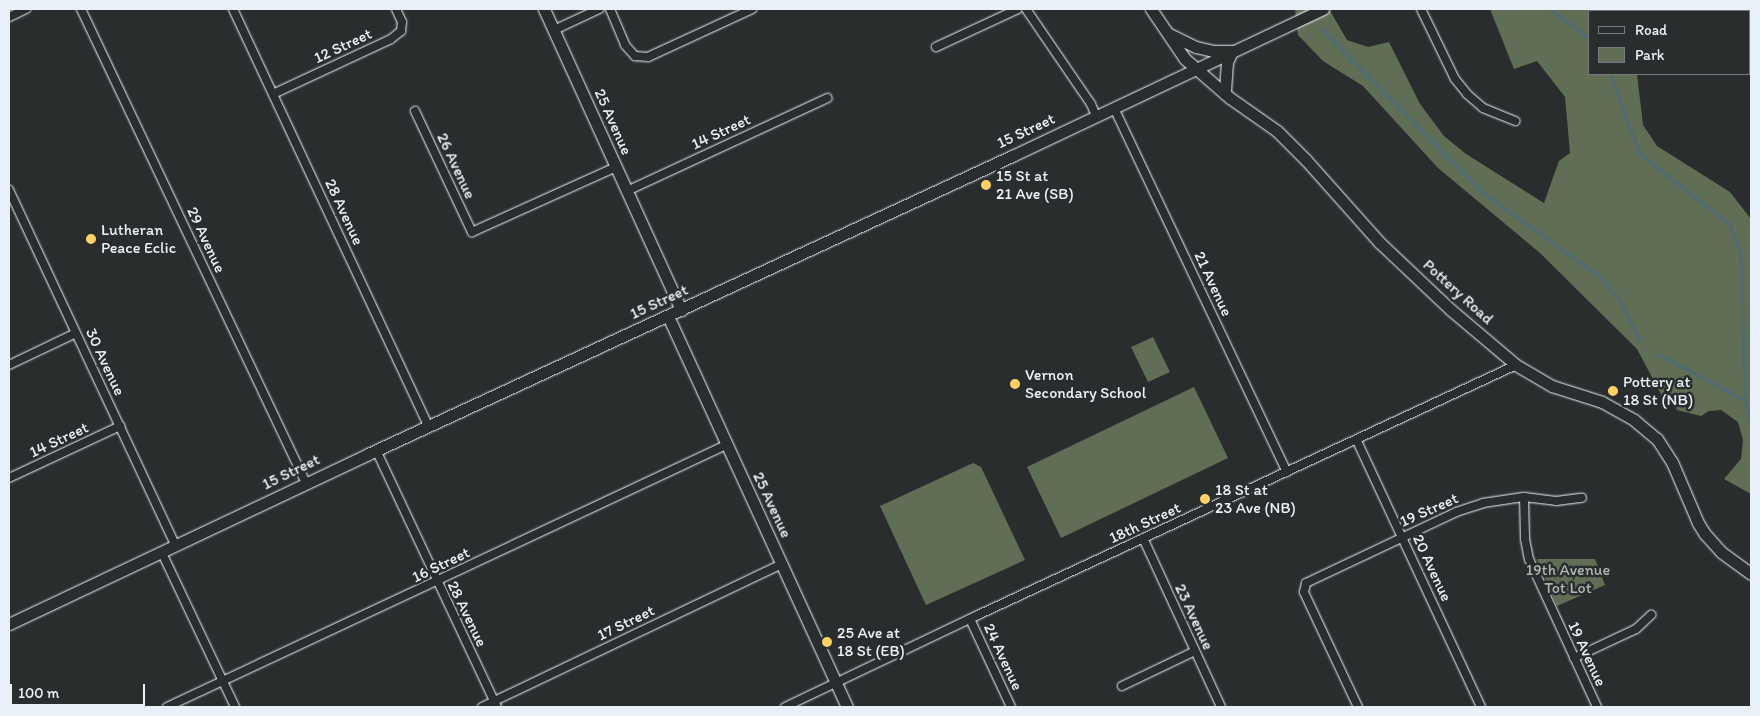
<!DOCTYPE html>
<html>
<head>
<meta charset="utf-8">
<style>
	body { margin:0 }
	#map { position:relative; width:1760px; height:716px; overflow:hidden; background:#2a2d2e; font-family:Itim,sans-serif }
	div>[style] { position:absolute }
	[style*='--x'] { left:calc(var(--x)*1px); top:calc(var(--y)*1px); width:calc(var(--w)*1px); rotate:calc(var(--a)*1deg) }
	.green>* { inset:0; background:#616e56 }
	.stream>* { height:2.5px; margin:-1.25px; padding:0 1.25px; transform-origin:1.25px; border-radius:1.25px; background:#4f6b74 }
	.roads { filter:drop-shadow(0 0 1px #e8f1f8) drop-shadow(0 0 1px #e8f1f8) }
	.street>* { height:8px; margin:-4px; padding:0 4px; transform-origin:4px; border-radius:4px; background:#2a2d2e }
	.secondary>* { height:11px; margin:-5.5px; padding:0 5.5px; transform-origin:5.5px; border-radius:5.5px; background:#2a2d2e }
	.dots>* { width:14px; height:14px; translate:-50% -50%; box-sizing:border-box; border:2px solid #2a2d2e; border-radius:50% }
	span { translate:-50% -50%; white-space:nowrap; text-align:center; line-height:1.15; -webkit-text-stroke:5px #2a2d2e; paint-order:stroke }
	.street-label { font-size:16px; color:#e8f1f8 }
	.poi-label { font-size:16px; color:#e8f1f8 }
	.left { translate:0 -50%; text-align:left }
	.park-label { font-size:16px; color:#abb6af }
	.frame { position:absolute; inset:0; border:10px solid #e8f1f8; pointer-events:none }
	.legend { position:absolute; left:1588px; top:10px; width:162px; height:65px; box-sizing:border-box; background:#2a2d2e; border:1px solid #767b7f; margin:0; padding:6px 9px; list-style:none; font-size:15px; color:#e8f1f8 }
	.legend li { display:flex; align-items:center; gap:10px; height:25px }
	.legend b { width:25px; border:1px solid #767b7f }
	.scale { position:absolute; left:10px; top:684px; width:135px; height:22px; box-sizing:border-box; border:2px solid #e8f1f8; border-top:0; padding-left:6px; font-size:15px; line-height:18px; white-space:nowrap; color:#e8f1f8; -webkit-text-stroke:4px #2a2d2e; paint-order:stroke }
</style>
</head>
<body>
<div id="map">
	<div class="green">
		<i style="clip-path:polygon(1295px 9px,1329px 9px,1347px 40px,1368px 47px,1389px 42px,1420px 104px,1444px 136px,1466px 154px,1544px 203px,1559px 161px,1570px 153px,1565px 97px,1537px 61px,1514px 69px,1490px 9px,1645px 9px,1645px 11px,1589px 11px,1589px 74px,1637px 74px,1643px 125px,1657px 146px,1730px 192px,1751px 219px,1751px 494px,1724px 479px,1741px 459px,1743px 440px,1738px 422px,1721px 410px,1709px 411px,1701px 416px,1677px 410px,1662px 396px,1637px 349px,1540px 253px,1438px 168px,1363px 86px,1323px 61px,1298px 35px)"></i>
		<i style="clip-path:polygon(1153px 337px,1170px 372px,1148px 382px,1131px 347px)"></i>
		<i style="clip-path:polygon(1194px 387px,1228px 458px,1061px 538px,1027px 467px)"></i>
		<i style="clip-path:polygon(973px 463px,981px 467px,1025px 560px,926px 605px,880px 506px)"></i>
		<i style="clip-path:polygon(1537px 559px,1595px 559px,1605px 585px,1557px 606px)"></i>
	</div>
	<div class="stream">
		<i style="--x:1550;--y:9;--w:49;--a:36.6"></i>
		<i style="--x:1321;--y:28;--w:228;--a:45.5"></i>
		<i style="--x:1481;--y:191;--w:144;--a:35.7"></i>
		<i style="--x:1598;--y:275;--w:30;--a:48"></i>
		<i style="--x:1618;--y:297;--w:48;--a:62.9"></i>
		<i style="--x:1610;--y:74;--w:85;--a:69.4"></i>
		<i style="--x:1640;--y:154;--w:113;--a:37.8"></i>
		<i style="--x:1729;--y:223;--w:32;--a:68"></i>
		<i style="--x:1741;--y:253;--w:147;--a:88.4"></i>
		<i style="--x:1745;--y:400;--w:23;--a:75"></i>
		<i style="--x:1658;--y:354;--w:98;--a:27.9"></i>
	</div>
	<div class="roads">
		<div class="street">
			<i style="--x:81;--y:9;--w:525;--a:64.61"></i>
			<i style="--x:233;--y:9;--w:460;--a:64.9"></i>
			<i style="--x:610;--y:9;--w:39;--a:67"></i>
			<i style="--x:625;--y:45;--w:15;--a:48"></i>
			<i style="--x:635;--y:56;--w:13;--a:4"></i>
			<i style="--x:648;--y:57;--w:115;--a:-24.8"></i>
			<i style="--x:1026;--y:9;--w:115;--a:55.6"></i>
			<i style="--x:1091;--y:104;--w:13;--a:67"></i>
			<i style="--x:1421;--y:9;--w:78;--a:64.1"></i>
			<i style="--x:1455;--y:79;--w:19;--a:51"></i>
			<i style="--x:1467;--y:94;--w:21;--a:41"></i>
			<i style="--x:1483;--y:108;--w:35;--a:22"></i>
			<i style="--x:1749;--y:14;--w:6;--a:72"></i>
			<i style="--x:9;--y:17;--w:19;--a:-25"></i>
			<i style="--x:554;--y:30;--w:50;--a:-25"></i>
			<i style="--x:936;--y:47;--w:90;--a:-24.9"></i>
			<i style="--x:273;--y:94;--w:130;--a:-25"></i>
			<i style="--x:391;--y:39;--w:13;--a:-39"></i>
			<i style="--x:401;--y:31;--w:9;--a:-84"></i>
			<i style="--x:402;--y:22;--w:14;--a:-115"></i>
			<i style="--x:1114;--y:108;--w:403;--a:64.6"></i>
			<i style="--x:415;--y:111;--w:134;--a:64.8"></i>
			<i style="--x:472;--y:232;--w:158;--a:-24.3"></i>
			<i style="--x:9;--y:190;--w:393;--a:64.9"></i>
			<i style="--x:627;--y:191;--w:221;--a:-24.9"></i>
			<i style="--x:9;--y:365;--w:74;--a:-25.5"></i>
			<i style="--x:1357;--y:441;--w:293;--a:65"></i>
			<i style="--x:376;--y:450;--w:284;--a:64.8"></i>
			<i style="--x:9;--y:478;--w:123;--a:-25.1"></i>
			<i style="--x:1524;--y:497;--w:42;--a:88.6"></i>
			<i style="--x:1525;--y:539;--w:20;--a:79"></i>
			<i style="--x:1529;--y:559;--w:163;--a:65.3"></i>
			<i style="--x:1143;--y:538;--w:186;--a:65.2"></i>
			<i style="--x:162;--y:553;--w:170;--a:64.6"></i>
			<i style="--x:970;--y:619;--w:97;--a:65"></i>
			<i style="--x:1574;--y:658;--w:68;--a:-25.1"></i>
			<i style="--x:1636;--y:629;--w:21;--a:-43"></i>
			<i style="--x:1122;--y:686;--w:81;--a:-25.6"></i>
			<i style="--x:167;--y:707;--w:617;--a:-25.11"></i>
			<i style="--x:482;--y:707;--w:332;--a:-25.5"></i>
			<i style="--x:785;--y:707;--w:214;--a:-25.5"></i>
			<i style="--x:978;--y:615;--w:593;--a:-24.92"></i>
			<i style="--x:1358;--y:707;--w:127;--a:-115.2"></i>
			<i style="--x:1304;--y:592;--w:9;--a:-77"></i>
			<i style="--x:1306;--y:583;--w:166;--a:-25.3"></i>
			<i style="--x:1456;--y:512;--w:28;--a:-18"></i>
			<i style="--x:1483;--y:503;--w:41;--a:-8.3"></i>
			<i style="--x:1524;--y:497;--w:32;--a:7"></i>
			<i style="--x:1556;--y:501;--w:26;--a:-7"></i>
		</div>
		<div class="secondary">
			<i style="--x:544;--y:9;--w:331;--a:65.5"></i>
			<i style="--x:1151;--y:9;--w:60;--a:55.8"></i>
			<i style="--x:1185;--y:59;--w:60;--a:40.9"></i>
			<i style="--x:1230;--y:98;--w:57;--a:35.1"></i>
			<i style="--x:1277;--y:131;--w:41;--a:45"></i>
			<i style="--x:1306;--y:160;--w:110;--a:48.3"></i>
			<i style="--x:1379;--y:242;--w:99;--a:43.4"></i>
			<i style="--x:1451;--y:310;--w:85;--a:40.2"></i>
			<i style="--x:1516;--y:365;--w:42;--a:30.3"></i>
			<i style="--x:1552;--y:386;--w:52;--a:17.7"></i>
			<i style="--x:1602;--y:402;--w:37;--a:29"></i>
			<i style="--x:1634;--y:420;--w:30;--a:40"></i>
			<i style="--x:1657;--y:439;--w:27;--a:57"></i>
			<i style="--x:1672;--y:462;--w:66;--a:66.9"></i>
			<i style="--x:1698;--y:523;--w:13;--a:58"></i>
			<i style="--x:1705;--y:534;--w:24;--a:48"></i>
			<i style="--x:1721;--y:552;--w:37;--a:36"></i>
			<i style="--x:1169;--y:34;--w:30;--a:26"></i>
			<i style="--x:1196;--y:47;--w:18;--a:13"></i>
			<i style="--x:1214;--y:51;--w:18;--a:0"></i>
			<i style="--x:1232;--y:51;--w:12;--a:114"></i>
			<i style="--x:1227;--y:62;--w:32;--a:94"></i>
			<i style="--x:668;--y:316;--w:430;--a:65.4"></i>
			<i style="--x:9;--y:624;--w:397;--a:-25.3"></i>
			<i style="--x:368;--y:454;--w:710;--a:-24.83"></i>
			<i style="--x:1012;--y:156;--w:344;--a:-25.3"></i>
		</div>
	</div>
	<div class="dots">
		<i style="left:986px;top:185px;background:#ffd166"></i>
		<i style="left:91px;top:239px;background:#ffd166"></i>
		<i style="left:1015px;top:384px;background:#ffd166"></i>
		<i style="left:1613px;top:391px;background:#ffd166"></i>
		<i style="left:1205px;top:499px;background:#ffd166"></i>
		<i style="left:827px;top:642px;background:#ffd166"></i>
	</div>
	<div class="street-label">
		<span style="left:343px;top:46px;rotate:-25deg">12 Street</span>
		<span style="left:613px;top:122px;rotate:66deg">25 Avenue</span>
		<span style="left:1026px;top:131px;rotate:-25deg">15 Street</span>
		<span style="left:721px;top:132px;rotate:-25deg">14 Street</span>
		<span style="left:456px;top:166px;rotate:65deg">26 Avenue</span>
		<span style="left:344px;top:212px;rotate:65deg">28 Avenue</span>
		<span style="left:206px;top:240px;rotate:65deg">29 Avenue</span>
		<span style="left:1213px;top:284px;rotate:65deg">21 Avenue</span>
		<span style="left:1458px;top:292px;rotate:42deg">Pottery Road</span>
		<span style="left:659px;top:302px;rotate:-25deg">15 Street</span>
		<span style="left:105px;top:362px;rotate:65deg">30 Avenue</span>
		<span style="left:59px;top:440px;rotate:-25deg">14 Street</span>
		<span style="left:291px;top:472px;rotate:-26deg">15 Street</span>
		<span style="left:772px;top:505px;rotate:65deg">25 Avenue</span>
		<span style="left:1429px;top:510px;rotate:-24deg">19 Street</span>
		<span style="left:1145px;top:523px;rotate:-25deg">18th Street</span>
		<span style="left:441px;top:565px;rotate:-26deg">16 Street</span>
		<span style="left:1432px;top:568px;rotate:65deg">20 Avenue</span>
		<span style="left:467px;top:614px;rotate:64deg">28 Avenue</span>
		<span style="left:1194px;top:617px;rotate:65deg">23 Avenue</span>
		<span style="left:626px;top:623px;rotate:-26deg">17 Street</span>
		<span style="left:1587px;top:654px;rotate:65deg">19 Avenue</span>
		<span style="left:1003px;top:657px;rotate:65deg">24 Avenue</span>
	</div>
	<div class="poi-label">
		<span class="left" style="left:996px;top:185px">15 St at<br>21 Ave (SB)</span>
		<span class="left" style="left:101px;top:239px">Lutheran<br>Peace Eclic</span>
		<span class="left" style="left:1025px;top:384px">Vernon<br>Secondary School</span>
		<span class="left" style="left:1623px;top:391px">Pottery at<br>18 St (NB)</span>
		<span class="left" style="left:1215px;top:499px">18 St at<br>23 Ave (NB)</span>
		<span class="left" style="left:837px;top:642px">25 Ave at<br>18 St (EB)</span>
	</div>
	<div class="park-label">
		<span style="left:1568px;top:579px">19th Avenue<br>Tot Lot</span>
	</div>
	<div class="frame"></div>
	<ul class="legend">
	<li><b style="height:6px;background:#2a2d2e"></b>Road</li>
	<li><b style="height:14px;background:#616e56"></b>Park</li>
	</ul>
	<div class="scale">100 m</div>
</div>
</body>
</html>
